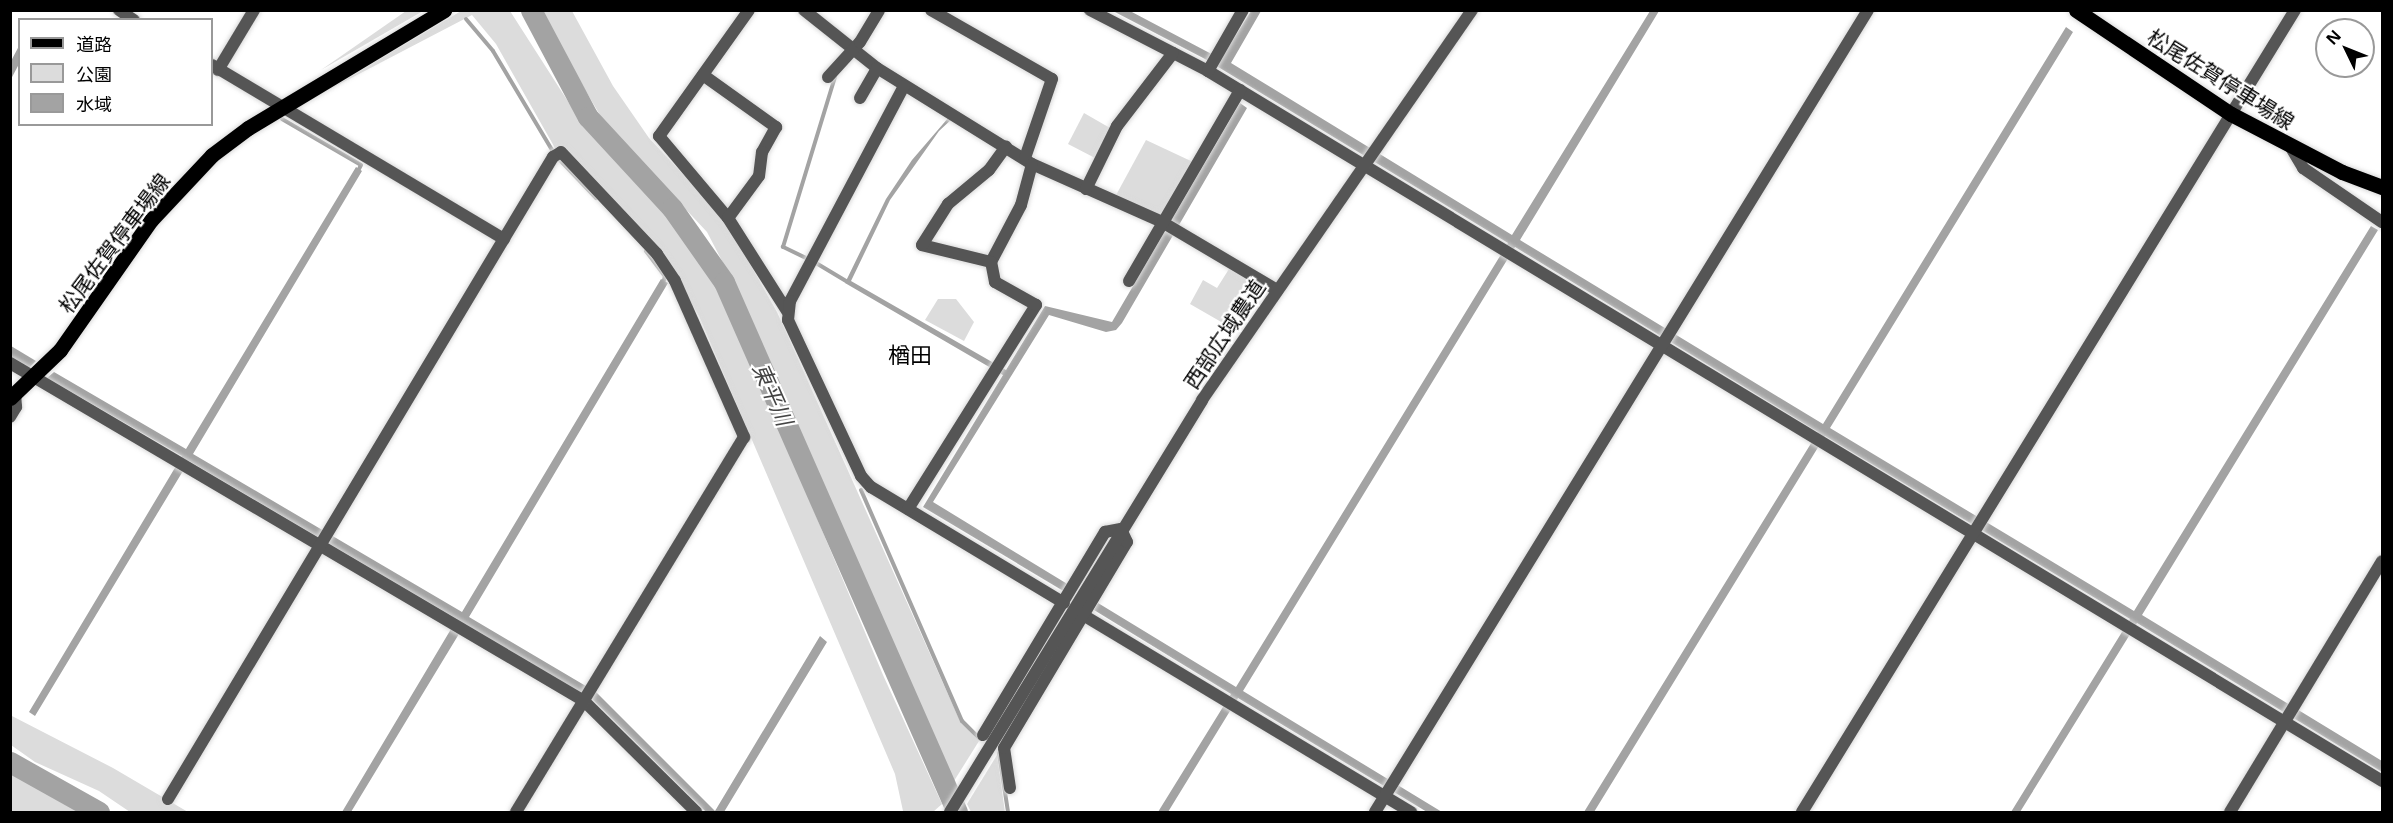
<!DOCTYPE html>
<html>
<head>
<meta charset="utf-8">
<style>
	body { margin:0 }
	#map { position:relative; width:2393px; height:823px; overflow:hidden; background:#fff; font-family:"Noto Sans","Noto Sans JP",sans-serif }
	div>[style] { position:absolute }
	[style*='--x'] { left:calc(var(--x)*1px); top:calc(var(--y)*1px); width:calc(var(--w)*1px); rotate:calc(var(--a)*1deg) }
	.green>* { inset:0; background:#dcdcdc }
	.water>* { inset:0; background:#a3a3a3 }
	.stream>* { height:4px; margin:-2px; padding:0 2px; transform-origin:2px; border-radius:2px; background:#a3a3a3 }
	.river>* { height:21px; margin:-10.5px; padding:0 10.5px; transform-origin:10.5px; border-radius:10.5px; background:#a3a3a3 }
	.roads { filter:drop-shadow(0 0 2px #dbdbdb) drop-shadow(0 0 2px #dbdbdb) }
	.minor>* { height:12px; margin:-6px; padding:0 6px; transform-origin:6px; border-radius:6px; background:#555 }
	.major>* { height:15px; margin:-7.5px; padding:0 7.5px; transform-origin:7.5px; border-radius:7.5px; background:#000 }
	span { translate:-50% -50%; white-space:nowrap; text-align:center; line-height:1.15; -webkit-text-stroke:4.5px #fff; paint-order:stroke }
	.street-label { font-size:21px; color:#000 }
	.neighbourhood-label { font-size:22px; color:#000 }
	.water-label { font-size:22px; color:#444; font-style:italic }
	.frame { position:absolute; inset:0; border:12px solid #000; pointer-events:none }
	.legend { position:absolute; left:18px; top:18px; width:195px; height:108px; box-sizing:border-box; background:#fff; border:2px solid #999; margin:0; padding:8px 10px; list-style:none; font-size:18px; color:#000 }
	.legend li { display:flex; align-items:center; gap:12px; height:30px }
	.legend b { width:30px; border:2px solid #999 }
	.north { position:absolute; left:2315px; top:18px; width:60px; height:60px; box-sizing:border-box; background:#fff; border:2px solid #999; border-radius:50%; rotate:313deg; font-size:16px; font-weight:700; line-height:24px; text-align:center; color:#000 }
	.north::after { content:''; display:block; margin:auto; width:21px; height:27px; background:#000; clip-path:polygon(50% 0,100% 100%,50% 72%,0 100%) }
</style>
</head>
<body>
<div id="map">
	<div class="green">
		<i style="clip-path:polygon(406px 11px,423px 11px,321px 70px)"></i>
		<i style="clip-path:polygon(461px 11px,510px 11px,585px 128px,679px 230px,711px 277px,736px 326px,883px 675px,942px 804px,933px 812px,903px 811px,895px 774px,699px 316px,662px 253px,566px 149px,555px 148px,496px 44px,472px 15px,330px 89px)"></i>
		<i style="clip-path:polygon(539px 11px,572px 11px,613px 86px,649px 138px,724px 218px,777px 312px,960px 721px,979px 741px,954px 781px,746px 307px,707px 232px,604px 122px)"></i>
		<i style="clip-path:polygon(1084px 113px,1110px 128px,1097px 159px,1068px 144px)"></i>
		<i style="clip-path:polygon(1146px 140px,1193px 162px,1161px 217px,1115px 197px)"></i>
		<i style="clip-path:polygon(1229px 269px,1248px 279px,1223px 323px,1190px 304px,1203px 280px,1217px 288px)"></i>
		<i style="clip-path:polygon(938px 299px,956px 299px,974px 322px,964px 341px,925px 320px)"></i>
		<i style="clip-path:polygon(10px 715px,113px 768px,188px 812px,130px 812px,99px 791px,35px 762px,11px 745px)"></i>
		<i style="clip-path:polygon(997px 755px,1005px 812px,971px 812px,967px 804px)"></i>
		<i style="clip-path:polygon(11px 773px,82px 812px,11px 812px)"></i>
	</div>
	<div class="water">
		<i style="clip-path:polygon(1113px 11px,1130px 11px,1221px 59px,1251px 11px,1261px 11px,1231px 63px,1512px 235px,1650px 11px,1659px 11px,1520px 240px,1823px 424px,2066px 27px,2073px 32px,1830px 428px,2134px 611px,2371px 226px,2378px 230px,2142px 615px,2382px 761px,2382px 772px,2137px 623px,2020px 812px,2011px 812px,2130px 619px,1825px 436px,1594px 812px,1584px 812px,1818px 432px,1515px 247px,1243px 691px,1442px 812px,1427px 812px,1238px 698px,1168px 812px,1158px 812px,1231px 694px,1094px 610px,1098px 603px,1236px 687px,1508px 243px,1205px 59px)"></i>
		<i style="clip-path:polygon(19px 46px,19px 64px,11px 79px,11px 61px)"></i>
		<i style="clip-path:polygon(1240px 103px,1247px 108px,1122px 323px,1116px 330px,1106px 332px,1049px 315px,933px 502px,1069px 585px,1065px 592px,923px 507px,1003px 375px,845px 283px,886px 199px,912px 160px,949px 117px,953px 118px,939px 131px,890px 200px,851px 281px,1006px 370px,1045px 306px,1112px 322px)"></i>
		<i style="clip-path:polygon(356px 167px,362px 171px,193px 454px,462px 612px,661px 279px,668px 283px,469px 617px,596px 692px,715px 811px,820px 636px,827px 642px,724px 812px,706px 812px,592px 699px,465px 624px,351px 812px,342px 812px,457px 619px,189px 461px,35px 716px,29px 712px,182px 456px,47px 378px,54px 372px,186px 449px)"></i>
		<i style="clip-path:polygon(11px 346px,36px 361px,28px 369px,11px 358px)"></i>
	</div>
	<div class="stream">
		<i style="--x:466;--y:19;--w:42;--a:49.8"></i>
		<i style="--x:493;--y:51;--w:115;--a:59.2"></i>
		<i style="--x:282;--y:119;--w:91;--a:30.2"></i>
		<i style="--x:361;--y:165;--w:4;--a:117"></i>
		<i style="--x:559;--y:159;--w:54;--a:46.5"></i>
		<i style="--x:646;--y:251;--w:31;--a:53"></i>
		<i style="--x:665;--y:276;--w:8;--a:104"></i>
		<i style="--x:808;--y:259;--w:28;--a:-154"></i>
		<i style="--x:783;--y:247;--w:178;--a:-73"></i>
		<i style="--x:816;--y:263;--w:35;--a:31"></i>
		<i style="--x:861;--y:490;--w:252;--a:66.4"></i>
		<i style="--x:962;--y:721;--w:25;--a:45"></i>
		<i style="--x:999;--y:753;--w:60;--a:81.3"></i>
	</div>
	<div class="river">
		<i style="--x:531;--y:10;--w:121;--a:62"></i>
		<i style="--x:588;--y:117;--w:124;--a:47.3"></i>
		<i style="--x:672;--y:208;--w:90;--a:54.9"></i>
		<i style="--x:724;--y:282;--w:579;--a:66.27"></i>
		<i style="--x:10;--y:762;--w:102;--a:29.3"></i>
	</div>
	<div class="roads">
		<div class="minor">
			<i style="--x:119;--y:10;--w:18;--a:34"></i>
			<i style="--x:749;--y:10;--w:155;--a:125.5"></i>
			<i style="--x:659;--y:136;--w:107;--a:49.9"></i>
			<i style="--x:728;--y:218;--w:110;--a:57.6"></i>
			<i style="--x:804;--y:10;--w:93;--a:38.5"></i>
			<i style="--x:877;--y:68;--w:182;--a:31.8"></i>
			<i style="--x:1032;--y:164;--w:142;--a:24"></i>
			<i style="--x:1162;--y:222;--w:134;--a:30.6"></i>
			<i style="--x:931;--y:10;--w:139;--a:29.7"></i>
			<i style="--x:1052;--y:79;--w:83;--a:108.9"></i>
			<i style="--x:1090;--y:10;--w:133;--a:27.3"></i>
			<i style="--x:1208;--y:71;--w:1372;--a:31.16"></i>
			<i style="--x:212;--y:65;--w:340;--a:30.8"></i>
			<i style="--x:218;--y:70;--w:70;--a:-59"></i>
			<i style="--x:1208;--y:71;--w:70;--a:-60.2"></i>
			<i style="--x:703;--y:75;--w:90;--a:35.5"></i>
			<i style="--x:776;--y:127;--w:29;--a:119"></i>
			<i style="--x:762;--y:152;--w:24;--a:97"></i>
			<i style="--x:759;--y:176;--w:52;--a:126.4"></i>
			<i style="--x:828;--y:77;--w:47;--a:-47.6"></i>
			<i style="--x:860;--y:42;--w:37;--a:-59"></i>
			<i style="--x:904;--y:86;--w:243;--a:117.9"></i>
			<i style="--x:790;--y:301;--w:19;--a:96"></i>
			<i style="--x:788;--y:320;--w:172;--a:64.9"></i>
			<i style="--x:861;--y:476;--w:15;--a:48"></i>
			<i style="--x:871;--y:487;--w:225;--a:31"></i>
			<i style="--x:860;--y:98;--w:34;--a:-60"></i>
			<i style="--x:2290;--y:146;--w:26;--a:59"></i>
			<i style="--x:2303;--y:168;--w:96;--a:34.4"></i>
			<i style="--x:1086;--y:189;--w:70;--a:-63.8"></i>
			<i style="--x:1117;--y:126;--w:92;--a:-52.5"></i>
			<i style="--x:991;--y:262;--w:64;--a:-62.2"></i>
			<i style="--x:1021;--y:205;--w:42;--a:-75"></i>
			<i style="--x:1129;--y:281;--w:221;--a:-59.8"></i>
			<i style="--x:10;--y:363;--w:666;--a:30.49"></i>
			<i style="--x:584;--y:701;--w:158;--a:44.7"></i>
			<i style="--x:10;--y:417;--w:12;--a:-59"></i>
			<i style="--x:16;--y:407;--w:13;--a:-94"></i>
			<i style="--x:908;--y:509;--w:241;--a:-57.9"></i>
			<i style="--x:1036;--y:305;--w:47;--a:-150.7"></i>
			<i style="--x:995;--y:282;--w:20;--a:-101"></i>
			<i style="--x:991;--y:262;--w:71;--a:-166.2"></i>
			<i style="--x:922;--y:245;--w:49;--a:-57.6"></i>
			<i style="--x:948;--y:204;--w:53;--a:-39.7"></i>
			<i style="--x:989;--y:170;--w:29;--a:-54"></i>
			<i style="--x:1083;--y:615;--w:383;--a:31"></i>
			<i style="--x:983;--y:735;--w:237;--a:-59"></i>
			<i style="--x:1105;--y:532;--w:16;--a:-11"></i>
			<i style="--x:1010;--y:788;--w:40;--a:-98.5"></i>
			<i style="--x:1004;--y:748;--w:240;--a:-59.2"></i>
			<i style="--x:1127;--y:542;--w:14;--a:-115"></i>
			<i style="--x:168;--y:799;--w:749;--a:-59.05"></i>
			<i style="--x:553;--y:157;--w:9;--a:-32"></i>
			<i style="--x:561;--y:152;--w:140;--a:46.7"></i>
			<i style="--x:657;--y:254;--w:32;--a:56"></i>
			<i style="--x:675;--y:281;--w:171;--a:66.1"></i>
			<i style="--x:744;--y:437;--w:439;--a:121.3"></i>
			<i style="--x:950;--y:812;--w:483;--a:-58.5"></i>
			<i style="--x:1202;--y:400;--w:474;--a:-55.3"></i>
			<i style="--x:1375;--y:812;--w:941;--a:-58.42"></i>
			<i style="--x:1802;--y:812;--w:941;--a:-58.42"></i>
			<i style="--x:2230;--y:812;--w:293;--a:-58.8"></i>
		</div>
		<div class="major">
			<i style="--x:2076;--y:10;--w:187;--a:33.9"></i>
			<i style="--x:2231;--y:114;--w:125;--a:27.6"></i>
			<i style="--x:2342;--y:172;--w:43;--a:20.6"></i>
			<i style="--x:10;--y:398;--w:69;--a:-43.8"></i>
			<i style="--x:60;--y:350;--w:159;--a:-55"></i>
			<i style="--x:151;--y:220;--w:89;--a:-46.8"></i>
			<i style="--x:212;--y:155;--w:45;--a:-36.9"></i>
			<i style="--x:248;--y:128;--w:229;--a:-31"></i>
		</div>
	</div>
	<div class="street-label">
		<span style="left:2221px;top:79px;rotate:32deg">松尾佐賀停車場線</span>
		<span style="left:114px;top:243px;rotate:-53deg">松尾佐賀停車場線</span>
		<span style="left:1224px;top:334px;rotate:-56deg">西部広域農道</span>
	</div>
	<div class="neighbourhood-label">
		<span style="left:910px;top:355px">楢田</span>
	</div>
	<div class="water-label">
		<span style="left:773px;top:394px;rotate:66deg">東平川</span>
	</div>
	<div class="frame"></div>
	<ul class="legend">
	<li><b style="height:8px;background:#000"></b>道路</li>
	<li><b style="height:16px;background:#dcdcdc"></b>公園</li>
	<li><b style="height:16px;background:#a3a3a3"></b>水域</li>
	</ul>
	<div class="north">N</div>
</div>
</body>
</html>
